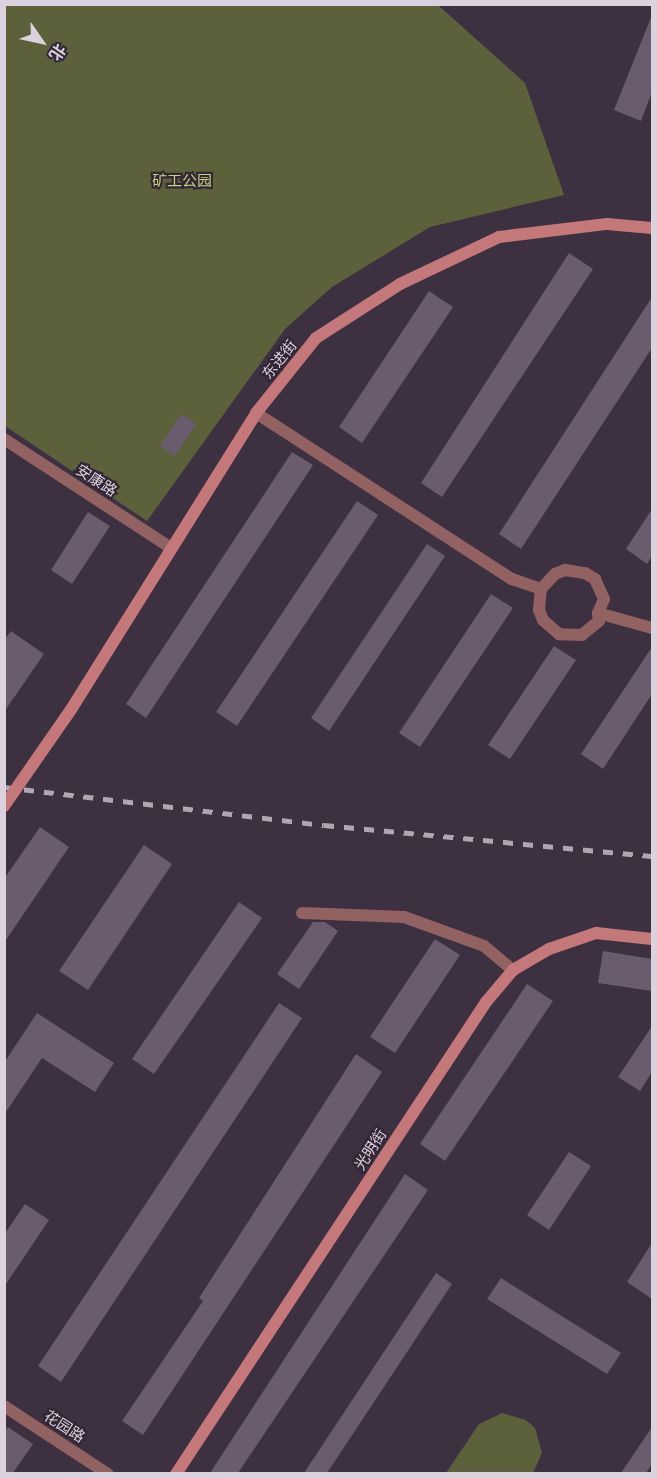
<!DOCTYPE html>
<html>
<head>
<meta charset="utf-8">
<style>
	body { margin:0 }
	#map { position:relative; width:657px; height:1478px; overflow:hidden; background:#3d3041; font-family:"Source Sans 3","Noto Sans SC",sans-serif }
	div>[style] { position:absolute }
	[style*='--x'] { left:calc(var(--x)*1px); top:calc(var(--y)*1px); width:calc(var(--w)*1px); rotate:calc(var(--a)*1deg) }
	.green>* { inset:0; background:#5c613c }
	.building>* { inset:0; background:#6a5b6e }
	.minor>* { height:12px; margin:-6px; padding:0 6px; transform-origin:6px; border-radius:6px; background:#926162 }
	.tertiary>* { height:12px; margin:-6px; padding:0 6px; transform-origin:6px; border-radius:6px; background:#926162 }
	.secondary>* { height:12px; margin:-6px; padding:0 6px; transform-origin:6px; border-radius:6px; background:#c4787a }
	.rail>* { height:4.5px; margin-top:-2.25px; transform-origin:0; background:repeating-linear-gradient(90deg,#b0a6b2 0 10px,transparent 0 20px) }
	.secondary-bridge>* { height:12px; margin:-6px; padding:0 6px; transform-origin:6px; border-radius:6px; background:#c4787a }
	span { translate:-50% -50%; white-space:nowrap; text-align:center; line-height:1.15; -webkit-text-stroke:4.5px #332637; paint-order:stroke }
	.park-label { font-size:15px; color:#c5d17c }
	.street-label { font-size:15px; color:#dbd2dd }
	.frame { position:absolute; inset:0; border:6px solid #dbd2dd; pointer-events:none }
	.north { position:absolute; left:12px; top:12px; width:60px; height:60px; -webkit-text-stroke:4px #332637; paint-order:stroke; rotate:124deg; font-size:16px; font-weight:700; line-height:24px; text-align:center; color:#dbd2dd }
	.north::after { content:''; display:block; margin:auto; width:21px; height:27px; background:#dbd2dd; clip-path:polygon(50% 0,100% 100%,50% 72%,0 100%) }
</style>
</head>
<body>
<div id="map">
	<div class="green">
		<i style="clip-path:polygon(4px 5px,438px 5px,525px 83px,564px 195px,430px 227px,332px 287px,285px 329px,147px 521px,5px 426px)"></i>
		<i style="clip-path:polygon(502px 1413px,526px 1420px,535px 1428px,542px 1453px,533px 1473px,446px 1473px,479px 1424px)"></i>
	</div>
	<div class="building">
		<i style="clip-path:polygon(652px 15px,652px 92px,641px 121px,614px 110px)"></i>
		<i style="clip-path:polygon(569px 253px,593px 269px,442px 497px,421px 483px)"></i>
		<i style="clip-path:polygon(429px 291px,453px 307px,362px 443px,339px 427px)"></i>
		<i style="clip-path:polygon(652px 297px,652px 348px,521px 549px,499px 534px)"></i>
		<i style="clip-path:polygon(181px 414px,196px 424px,175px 456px,160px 446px)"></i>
		<i style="clip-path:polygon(292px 452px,313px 465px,146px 718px,126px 704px)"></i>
		<i style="clip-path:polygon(357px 501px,378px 515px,237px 726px,216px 712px)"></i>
		<i style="clip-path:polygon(652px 509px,652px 556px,647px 564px,626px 549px)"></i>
		<i style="clip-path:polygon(88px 512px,110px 526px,72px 584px,51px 570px)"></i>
		<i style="clip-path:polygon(427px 544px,445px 556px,329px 731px,311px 718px)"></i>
		<i style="clip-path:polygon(491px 594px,513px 608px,420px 747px,399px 733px)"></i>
		<i style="clip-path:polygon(11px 631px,44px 654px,4px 712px,4px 640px)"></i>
		<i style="clip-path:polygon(554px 646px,576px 660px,510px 759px,488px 745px)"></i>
		<i style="clip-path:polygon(652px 647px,652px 694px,603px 769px,581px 754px)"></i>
		<i style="clip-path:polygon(40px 827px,69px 847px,4px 943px,4px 879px)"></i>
		<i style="clip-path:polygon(144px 845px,172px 864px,88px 990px,59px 971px)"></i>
		<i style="clip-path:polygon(239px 902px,262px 918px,154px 1074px,132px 1059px)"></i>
		<i style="clip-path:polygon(313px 922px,325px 922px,338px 931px,299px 989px,277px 974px)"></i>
		<i style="clip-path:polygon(435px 939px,460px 955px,395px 1053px,370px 1037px)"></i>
		<i style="clip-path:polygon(603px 951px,652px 959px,652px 991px,598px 983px)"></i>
		<i style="clip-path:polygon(527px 984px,553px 1001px,445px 1161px,420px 1144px)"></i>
		<i style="clip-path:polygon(279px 1003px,302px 1018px,61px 1382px,38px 1366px)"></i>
		<i style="clip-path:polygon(37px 1013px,114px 1063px,95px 1092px,42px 1058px,4px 1115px,4px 1063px)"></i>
		<i style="clip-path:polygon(652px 1026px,652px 1072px,640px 1091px,618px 1077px)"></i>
		<i style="clip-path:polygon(356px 1054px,382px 1072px,143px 1435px,122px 1421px,203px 1301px,199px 1298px)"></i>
		<i style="clip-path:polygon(569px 1152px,591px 1166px,549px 1230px,527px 1215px)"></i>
		<i style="clip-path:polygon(405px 1174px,428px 1190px,238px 1473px,210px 1473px)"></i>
		<i style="clip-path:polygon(25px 1204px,49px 1220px,4px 1287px,4px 1235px)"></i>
		<i style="clip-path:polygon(652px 1243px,652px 1299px,627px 1282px)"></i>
		<i style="clip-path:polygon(436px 1273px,452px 1284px,327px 1473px,304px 1473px)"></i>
		<i style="clip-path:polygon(501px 1278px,621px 1353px,607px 1374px,487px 1299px)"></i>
		<i style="clip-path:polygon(8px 1427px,33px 1444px,13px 1473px,4px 1473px,4px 1433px)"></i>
		<i style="clip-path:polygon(652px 1427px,652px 1464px,646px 1473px,621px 1473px)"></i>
	</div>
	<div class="minor">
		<i style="--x:256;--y:413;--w:305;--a:33"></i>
		<i style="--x:512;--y:579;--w:31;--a:19"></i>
		<i style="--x:4;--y:439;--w:199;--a:33.1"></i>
		<i style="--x:565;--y:570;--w:20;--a:9"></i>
		<i style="--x:585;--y:573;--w:12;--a:31"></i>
		<i style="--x:595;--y:579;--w:22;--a:66"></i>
		<i style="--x:604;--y:599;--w:15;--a:113"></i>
		<i style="--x:598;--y:613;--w:8;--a:83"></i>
		<i style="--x:599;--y:621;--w:22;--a:141"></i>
		<i style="--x:582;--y:635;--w:23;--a:-178"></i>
		<i style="--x:559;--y:634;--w:21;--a:-139"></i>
		<i style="--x:543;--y:620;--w:11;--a:-112"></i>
		<i style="--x:539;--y:610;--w:21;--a:-85"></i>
		<i style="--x:541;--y:589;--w:21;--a:-47"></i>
		<i style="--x:555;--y:574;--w:11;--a:-22"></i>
		<i style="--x:598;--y:613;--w:56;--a:15.5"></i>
		<i style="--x:302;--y:913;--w:102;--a:2.2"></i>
		<i style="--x:404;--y:917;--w:85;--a:19.9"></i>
		<i style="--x:484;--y:946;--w:38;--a:40"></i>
	</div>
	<div class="tertiary">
		<i style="--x:4;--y:1406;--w:124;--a:33.2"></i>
	</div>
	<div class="secondary">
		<i style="--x:72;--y:708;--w:348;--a:-58"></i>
		<i style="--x:256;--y:413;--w:96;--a:-51.3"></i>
		<i style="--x:316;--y:338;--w:100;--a:-32.7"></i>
		<i style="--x:400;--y:284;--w:110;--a:-25.4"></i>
		<i style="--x:499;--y:237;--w:109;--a:-6.9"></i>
		<i style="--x:607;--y:224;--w:45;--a:5.1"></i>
		<i style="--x:176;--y:1474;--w:565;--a:-56.7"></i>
		<i style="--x:486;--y:1002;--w:42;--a:-49.8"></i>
		<i style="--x:513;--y:970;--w:42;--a:-30.3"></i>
		<i style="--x:549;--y:949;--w:50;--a:-18.8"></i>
		<i style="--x:596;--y:933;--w:56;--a:6.1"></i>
	</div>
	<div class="rail">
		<i style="--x:4;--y:787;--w:322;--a:6.8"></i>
		<i style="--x:324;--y:825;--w:329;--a:5.4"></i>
	</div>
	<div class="secondary-bridge">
		<i style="--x:4;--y:806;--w:119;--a:-55.2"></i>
	</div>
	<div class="park-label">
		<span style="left:182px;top:182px">矿工公园</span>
	</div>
	<div class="street-label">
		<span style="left:280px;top:360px;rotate:-51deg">东进街</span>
		<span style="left:96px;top:481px;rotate:33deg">安康路</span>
		<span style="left:371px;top:1150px;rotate:-57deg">光明街</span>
		<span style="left:64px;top:1427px;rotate:33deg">花园路</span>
	</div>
	<div class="frame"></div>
	<div class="north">北</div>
</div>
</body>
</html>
